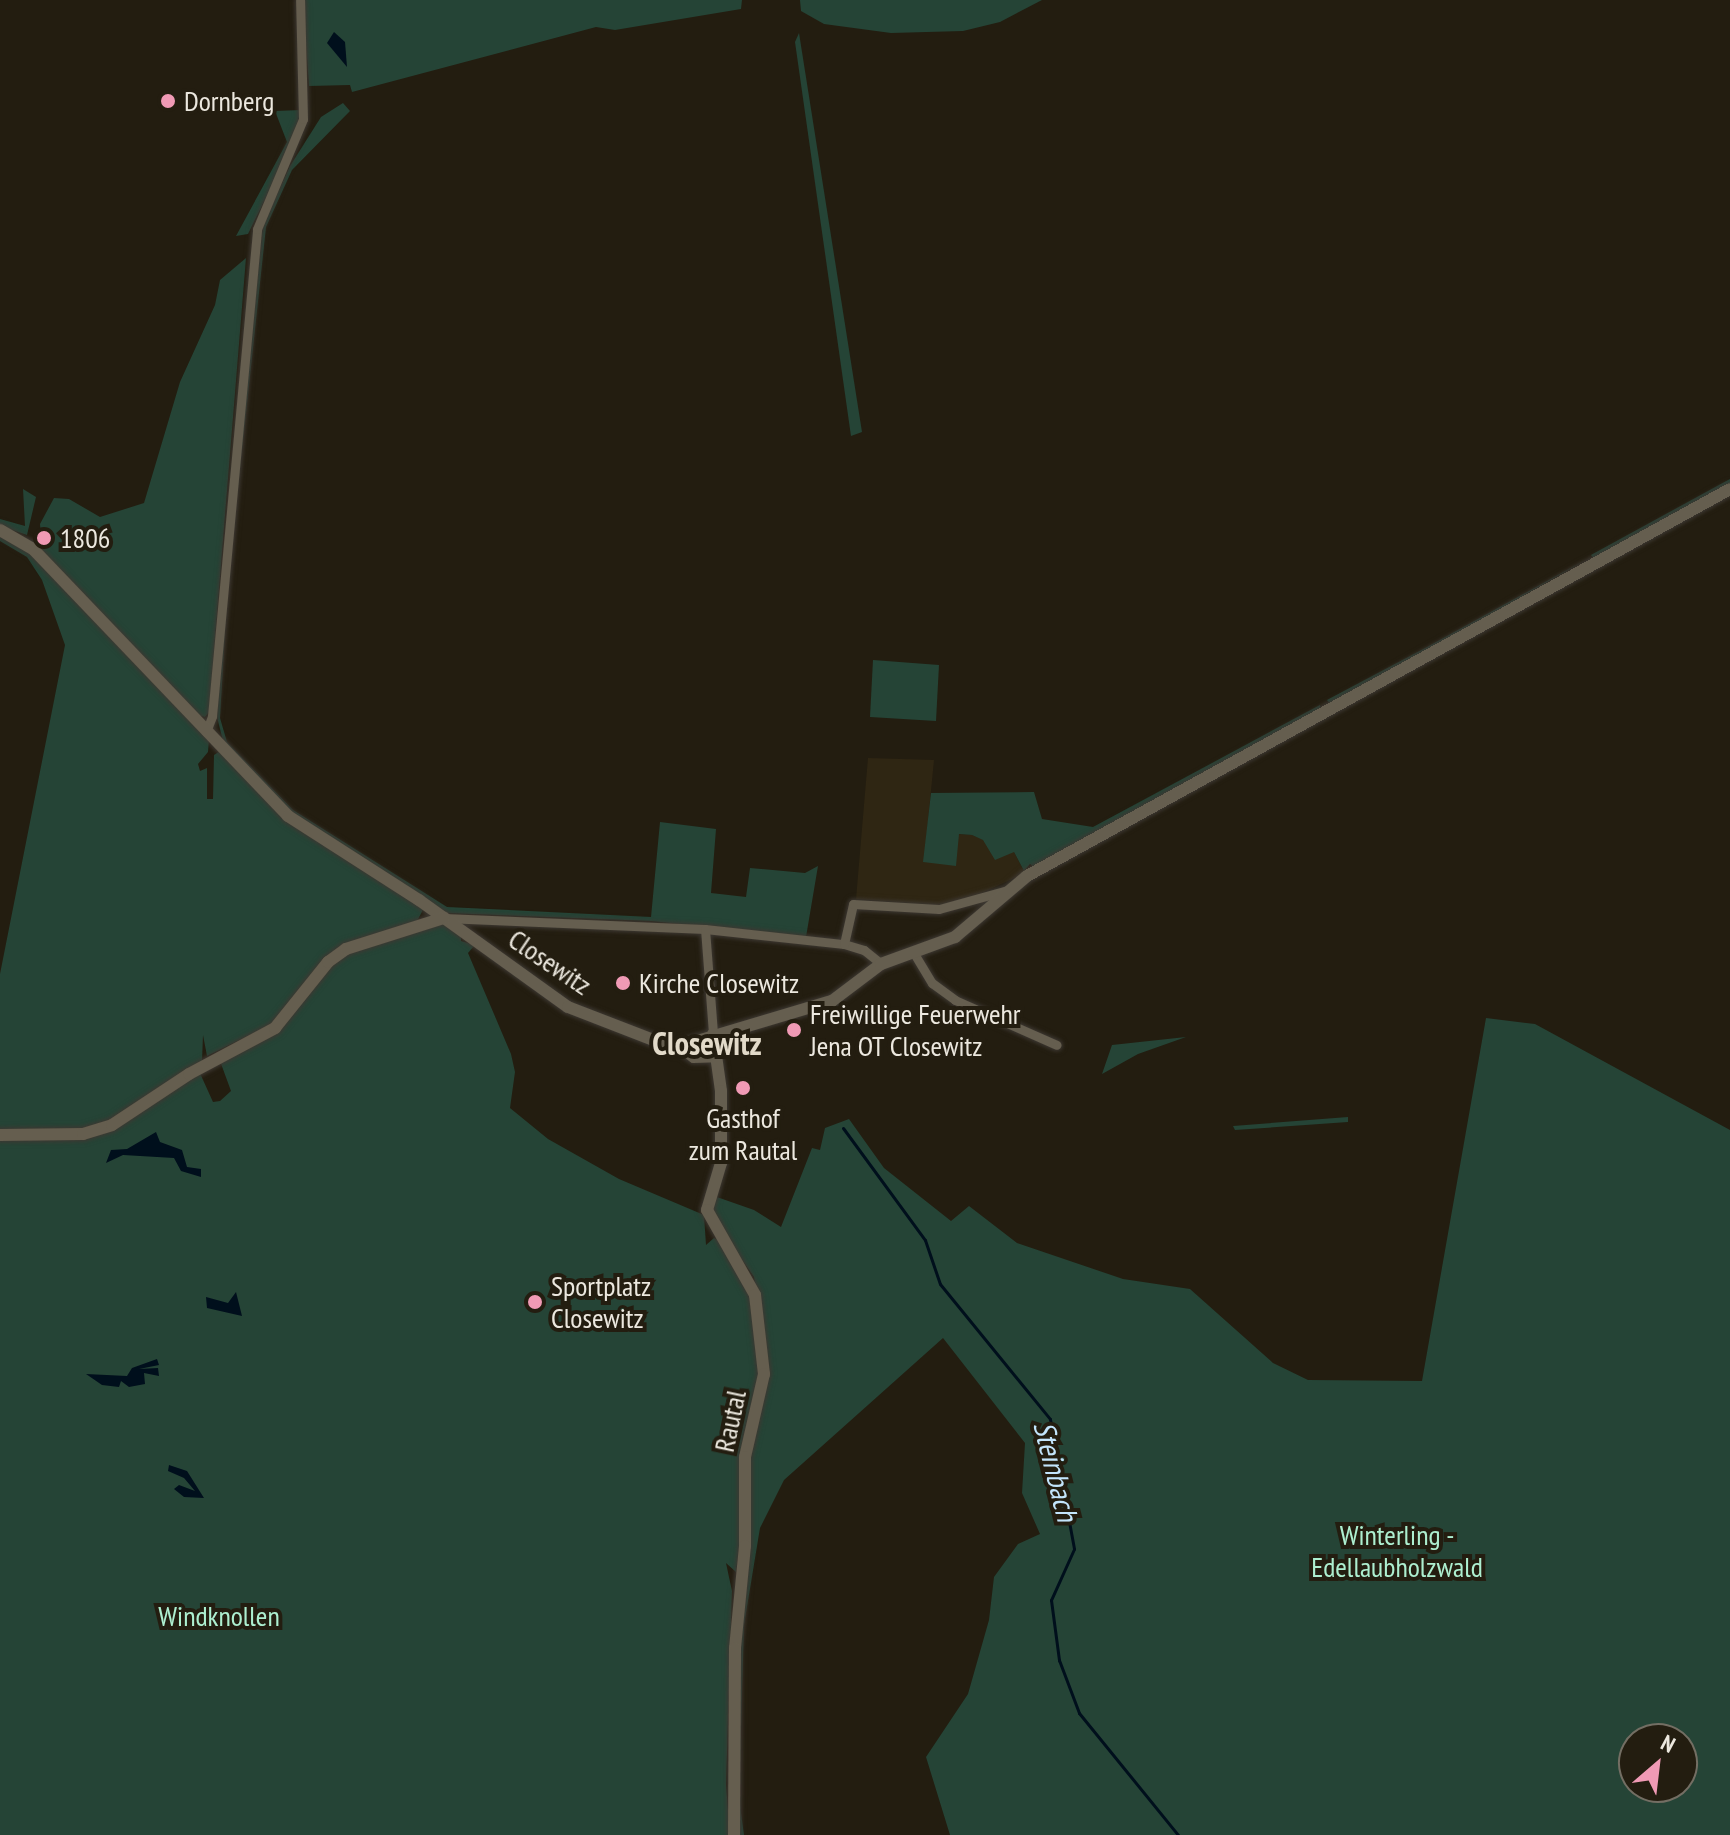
<!DOCTYPE html>
<html>
<head>
<meta charset="utf-8">
<style>
	body { margin:0 }
	#map { position:relative; width:1730px; height:1835px; overflow:hidden; background:#231d10; font-family:"PT Sans Narrow",sans-serif }
	div>[style] { position:absolute }
	[style*='--x'] { left:calc(var(--x)*1px); top:calc(var(--y)*1px); width:calc(var(--w)*1px); rotate:calc(var(--a)*1deg) }
	.built>* { inset:0; background:#2f2613 }
	.green>* { inset:0; background:#254436 }
	.water>* { inset:0; background:#000f1c }
	.stream>* { height:3px; margin:-1.5px; padding:0 1.5px; transform-origin:1.5px; border-radius:1.5px; background:#000f1c }
	.roads { filter:drop-shadow(0 0 2px #3d3832) drop-shadow(0 0 2px #3d3832) }
	.street>* { height:9px; margin:-4.5px; padding:0 4.5px; transform-origin:4.5px; border-radius:4.5px; background:#655e4f }
	.secondary>* { height:12px; margin:-6px; padding:0 6px; transform-origin:6px; border-radius:6px; background:#655e4f }
	.dots>* { width:22px; height:22px; translate:-50% -50%; box-sizing:border-box; border:4px solid #231d10; border-radius:50% }
	span { translate:-50% -50%; white-space:nowrap; text-align:center; line-height:1.15; -webkit-text-stroke:8px #231d10; paint-order:stroke }
	.poi-label { font-size:28px; color:#ece8df }
	.left { translate:0 -50%; text-align:left }
	.street-label { font-size:28px; color:#ece8df }
	.park-label { font-size:28px; color:#adefd0 }
	.water-label { font-size:30px; color:#c3e5fc; font-style:italic }
	.quarter-label { font-size:32px; color:#e2dac9; font-weight:700 }
	.north { position:absolute; left:1618px; top:1723px; width:80px; height:80px; box-sizing:border-box; background:#231d10; border:2px solid #736e63; border-radius:50%; rotate:28deg; font-size:22px; font-weight:700; line-height:32px; text-align:center; color:#ece8df }
	.north::after { content:''; display:block; margin:auto; width:28px; height:36px; background:#f09ab5; clip-path:polygon(50% 0,100% 100%,50% 72%,0 100%) }
</style>
</head>
<body>
<div id="map">
	<div class="built">
		<i style="clip-path:polygon(868px 758px,934px 760px,924px 862px,959px 834px,972px 835px,1014px 852px,1025px 873px,973px 897px,938px 905px,856px 899px)"></i>
	</div>
	<div class="green">
		<i style="clip-path:polygon(303px 0,742px 0,741px 9px,615px 30px,596px 27px,352px 92px,350px 85px,309px 86px)"></i>
		<i style="clip-path:polygon(800px 0,1042px 0,1000px 22px,963px 31px,891px 33px,824px 24px,801px 11px)"></i>
		<i style="clip-path:polygon(799px 33px,862px 432px,851px 436px,795px 42px)"></i>
		<i style="clip-path:polygon(343px 103px,350px 111px,292px 170px,266px 227px,228px 581px,220px 718px,227px 742px,293px 810px,447px 907px,651px 917px,660px 822px,716px 829px,711px 893px,746px 897px,750px 868px,805px 873px,818px 866px,806px 937px,651px 921px,446px 913px,290px 813px,224px 745px,217px 717px,223px 609px,263px 225px,290px 166px,321px 117px)"></i>
		<i style="clip-path:polygon(301px 110px,291px 147px,248px 234px,236px 236px,287px 142px,275px 111px)"></i>
		<i style="clip-path:polygon(246px 258px,209px 712px,205px 717px,196px 715px,42px 550px,40px 524px,54px 498px,69px 499px,100px 517px,144px 503px,180px 382px,215px 305px,220px 280px)"></i>
		<i style="clip-path:polygon(1730px 479px,1730px 485px,1594px 559px,1591px 555px)"></i>
		<i style="clip-path:polygon(23px 489px,36px 497px,27px 535px,0 526px,0 519px,25px 526px)"></i>
		<i style="clip-path:polygon(0 535px,29px 553px,209px 740px,208px 752px,198px 764px,200px 771px,207px 768px,207px 799px,213px 799px,214px 755px,220px 751px,267px 801px,424px 908px,417px 921px,343px 946px,280px 1020px,207px 1056px,203px 1035px,202px 1062px,111px 1121px,86px 1129px,0 1130px,0 974px,65px 645px,42px 580px,27px 557px,0 541px)"></i>
		<i style="clip-path:polygon(1587px 559px,1332px 706px,1327px 700px,1427px 647px)"></i>
		<i style="clip-path:polygon(873px 660px,939px 665px,936px 721px,870px 717px)"></i>
		<i style="clip-path:polygon(1320px 705px,1321px 711px,1034px 867px,1030px 864px,1024px 871px,1014px 852px,995px 860px,983px 840px,972px 835px,959px 834px,956px 866px,923px 862px,931px 793px,1034px 792px,1042px 819px,1093px 827px)"></i>
		<i style="clip-path:polygon(435px 924px,446px 925px,461px 934px,461px 941px,475px 945px,468px 953px,511px 1054px,515px 1072px,510px 1108px,548px 1139px,619px 1179px,704px 1215px,706px 1245px,714px 1238px,720px 1241px,751px 1295px,759px 1354px,757px 1396px,736px 1572px,726px 1563px,732px 1591px,726px 1785px,730px 1835px,0 1835px,0 1138px,76px 1138px,199px 1071px,213px 1102px,220px 1101px,231px 1091px,220px 1061px,277px 1031px,324px 973px,348px 953px)"></i>
		<i style="clip-path:polygon(evenodd,1486px 1018px,1535px 1024px,1730px 1130px,1730px 1835px,950px 1835px,926px 1757px,968px 1694px,989px 1620px,994px 1577px,1018px 1544px,1040px 1534px,1022px 1493px,1025px 1443px,943px 1338px,784px 1480px,760px 1528px,744px 1625px,739px 1798px,744px 1835px,739px 1835px,736px 1818px,739px 1648px,748px 1558px,748px 1456px,768px 1374px,754px 1277px,718px 1225px,712px 1212px,714px 1196px,754px 1210px,781px 1227px,812px 1148px,820px 1150px,825px 1128px,849px 1119px,884px 1168px,951px 1221px,969px 1206px,1017px 1243px,1123px 1279px,1190px 1289px,1273px 1363px,1308px 1380px,1422px 1381px,1486px 1018px,1634px 1739px,1682px 1739px,1682px 1787px,1634px 1787px,1634px 1739px)"></i>
		<i style="clip-path:polygon(1186px 1037px,1138px 1054px,1102px 1074px,1112px 1045px)"></i>
		<i style="clip-path:polygon(1348px 1117px,1348px 1122px,1235px 1130px,1233px 1126px)"></i>
	</div>
	<div class="water">
		<i style="clip-path:polygon(334px 32px,345px 42px,347px 67px,327px 43px)"></i>
		<i style="clip-path:polygon(156px 1132px,160px 1142px,182px 1150px,187px 1167px,201px 1169px,201px 1177px,181px 1171px,174px 1158px,123px 1155px,106px 1163px,111px 1150px,127px 1149px)"></i>
		<i style="clip-path:polygon(236px 1292px,242px 1316px,207px 1308px,206px 1297px,228px 1303px)"></i>
		<i style="clip-path:polygon(157px 1359px,159px 1365px,139px 1369px,158px 1368px,159px 1376px,144px 1373px,145px 1384px,129px 1387px,121px 1381px,119px 1387px,102px 1385px,86px 1374px,127px 1376px,132px 1368px)"></i>
		<i style="clip-path:polygon(169px 1465px,187px 1471px,204px 1498px,184px 1497px,174px 1489px,179px 1485px,195px 1491px,184px 1478px,168px 1471px)"></i>
	</div>
	<div class="stream">
		<i style="--x:843;--y:1128;--w:139;--a:53.8"></i>
		<i style="--x:925;--y:1240;--w:46;--a:71.2"></i>
		<i style="--x:940;--y:1284;--w:174;--a:50.8"></i>
		<i style="--x:1050;--y:1419;--w:132;--a:79.5"></i>
		<i style="--x:1074;--y:1549;--w:56;--a:114.3"></i>
		<i style="--x:1051;--y:1600;--w:61;--a:82.4"></i>
		<i style="--x:1059;--y:1660;--w:57;--a:69.3"></i>
		<i style="--x:1079;--y:1713;--w:157;--a:50.9"></i>
	</div>
	<div class="roads">
		<div class="street">
			<i style="--x:206;--y:732;--w:17;--a:-69"></i>
			<i style="--x:212;--y:716;--w:489;--a:-84.7"></i>
			<i style="--x:257;--y:229;--w:119;--a:-67.3"></i>
			<i style="--x:303;--y:119;--w:119;--a:-91.4"></i>
			<i style="--x:444;--y:918;--w:261;--a:2.4"></i>
			<i style="--x:705;--y:929;--w:140;--a:6.2"></i>
			<i style="--x:844;--y:944;--w:21;--a:17"></i>
			<i style="--x:864;--y:950;--w:22;--a:39"></i>
			<i style="--x:705;--y:929;--w:105;--a:85.6"></i>
			<i style="--x:844;--y:944;--w:41;--a:-77.3"></i>
			<i style="--x:853;--y:904;--w:86;--a:3.3"></i>
			<i style="--x:939;--y:909;--w:72;--a:-15.4"></i>
			<i style="--x:915;--y:955;--w:33;--a:59"></i>
			<i style="--x:932;--y:983;--w:29;--a:36"></i>
			<i style="--x:955;--y:1000;--w:111;--a:23.8"></i>
			<i style="--x:680;--y:1048;--w:16;--a:38"></i>
			<i style="--x:693;--y:1058;--w:24;--a:-2"></i>
		</div>
		<div class="secondary">
			<i style="--x:0;--y:530;--w:38;--a:30"></i>
			<i style="--x:33;--y:549;--w:369;--a:46.3"></i>
			<i style="--x:288;--y:816;--w:156;--a:32.7"></i>
			<i style="--x:419;--y:900;--w:183;--a:35.7"></i>
			<i style="--x:568;--y:1007;--w:114;--a:21.1"></i>
			<i style="--x:674;--y:1048;--w:165;--a:-16.6"></i>
			<i style="--x:832;--y:1001;--w:61;--a:-37.1"></i>
			<i style="--x:881;--y:964;--w:79;--a:-20"></i>
			<i style="--x:955;--y:937;--w:94;--a:-40.3"></i>
			<i style="--x:1027;--y:876;--w:802;--a:-28.83"></i>
			<i style="--x:713;--y:1034;--w:58;--a:82"></i>
			<i style="--x:721;--y:1091;--w:72;--a:90"></i>
			<i style="--x:721;--y:1163;--w:49;--a:106.6"></i>
			<i style="--x:707;--y:1210;--w:98;--a:60.5"></i>
			<i style="--x:755;--y:1295;--w:80;--a:83.5"></i>
			<i style="--x:764;--y:1374;--w:85;--a:102.9"></i>
			<i style="--x:745;--y:1457;--w:89;--a:90"></i>
			<i style="--x:745;--y:1546;--w:102;--a:95.6"></i>
			<i style="--x:735;--y:1648;--w:187;--a:90.3"></i>
			<i style="--x:0;--y:1135;--w:83;--a:-0.7"></i>
			<i style="--x:83;--y:1134;--w:30;--a:-17"></i>
			<i style="--x:112;--y:1125;--w:92;--a:-33.5"></i>
			<i style="--x:189;--y:1074;--w:98;--a:-28.1"></i>
			<i style="--x:275;--y:1028;--w:85;--a:-51.2"></i>
			<i style="--x:328;--y:962;--w:22;--a:-36"></i>
			<i style="--x:346;--y:949;--w:103;--a:-17.6"></i>
		</div>
	</div>
	<div class="dots">
		<i style="left:168px;top:101px;background:#f09ab5"></i>
		<i style="left:44px;top:538px;background:#f09ab5"></i>
		<i style="left:623px;top:983px;background:#f09ab5"></i>
		<i style="left:794px;top:1030px;background:#f09ab5"></i>
		<i style="left:743px;top:1088px;background:#f09ab5"></i>
		<i style="left:535px;top:1302px;background:#f09ab5"></i>
	</div>
	<div class="poi-label">
		<span class="left" style="left:184px;top:101px">Dornberg</span>
		<span class="left" style="left:60px;top:538px">1806</span>
		<span class="left" style="left:639px;top:983px">Kirche Closewitz</span>
		<span class="left" style="left:810px;top:1030px">Freiwillige Feuerwehr<br>Jena OT Closewitz</span>
		<span style="left:743px;top:1134px">Gasthof<br>zum Rautal</span>
		<span class="left" style="left:551px;top:1302px">Sportplatz<br>Closewitz</span>
	</div>
	<div class="street-label">
		<span style="left:550px;top:962px;rotate:34deg">Closewitz</span>
		<span style="left:730px;top:1421px;rotate:-78deg">Rautal</span>
	</div>
	<div class="park-label">
		<span style="left:1397px;top:1551px">Winterling -<br>Edellaubholzwald</span>
		<span style="left:219px;top:1616px">Windknollen</span>
	</div>
	<div class="water-label">
		<span style="left:1056px;top:1471px;rotate:76deg">Steinbach</span>
	</div>
	<div class="quarter-label">
		<span style="left:707px;top:1043px">Closewitz</span>
	</div>
	<div class="north">N</div>
</div>
</body>
</html>
